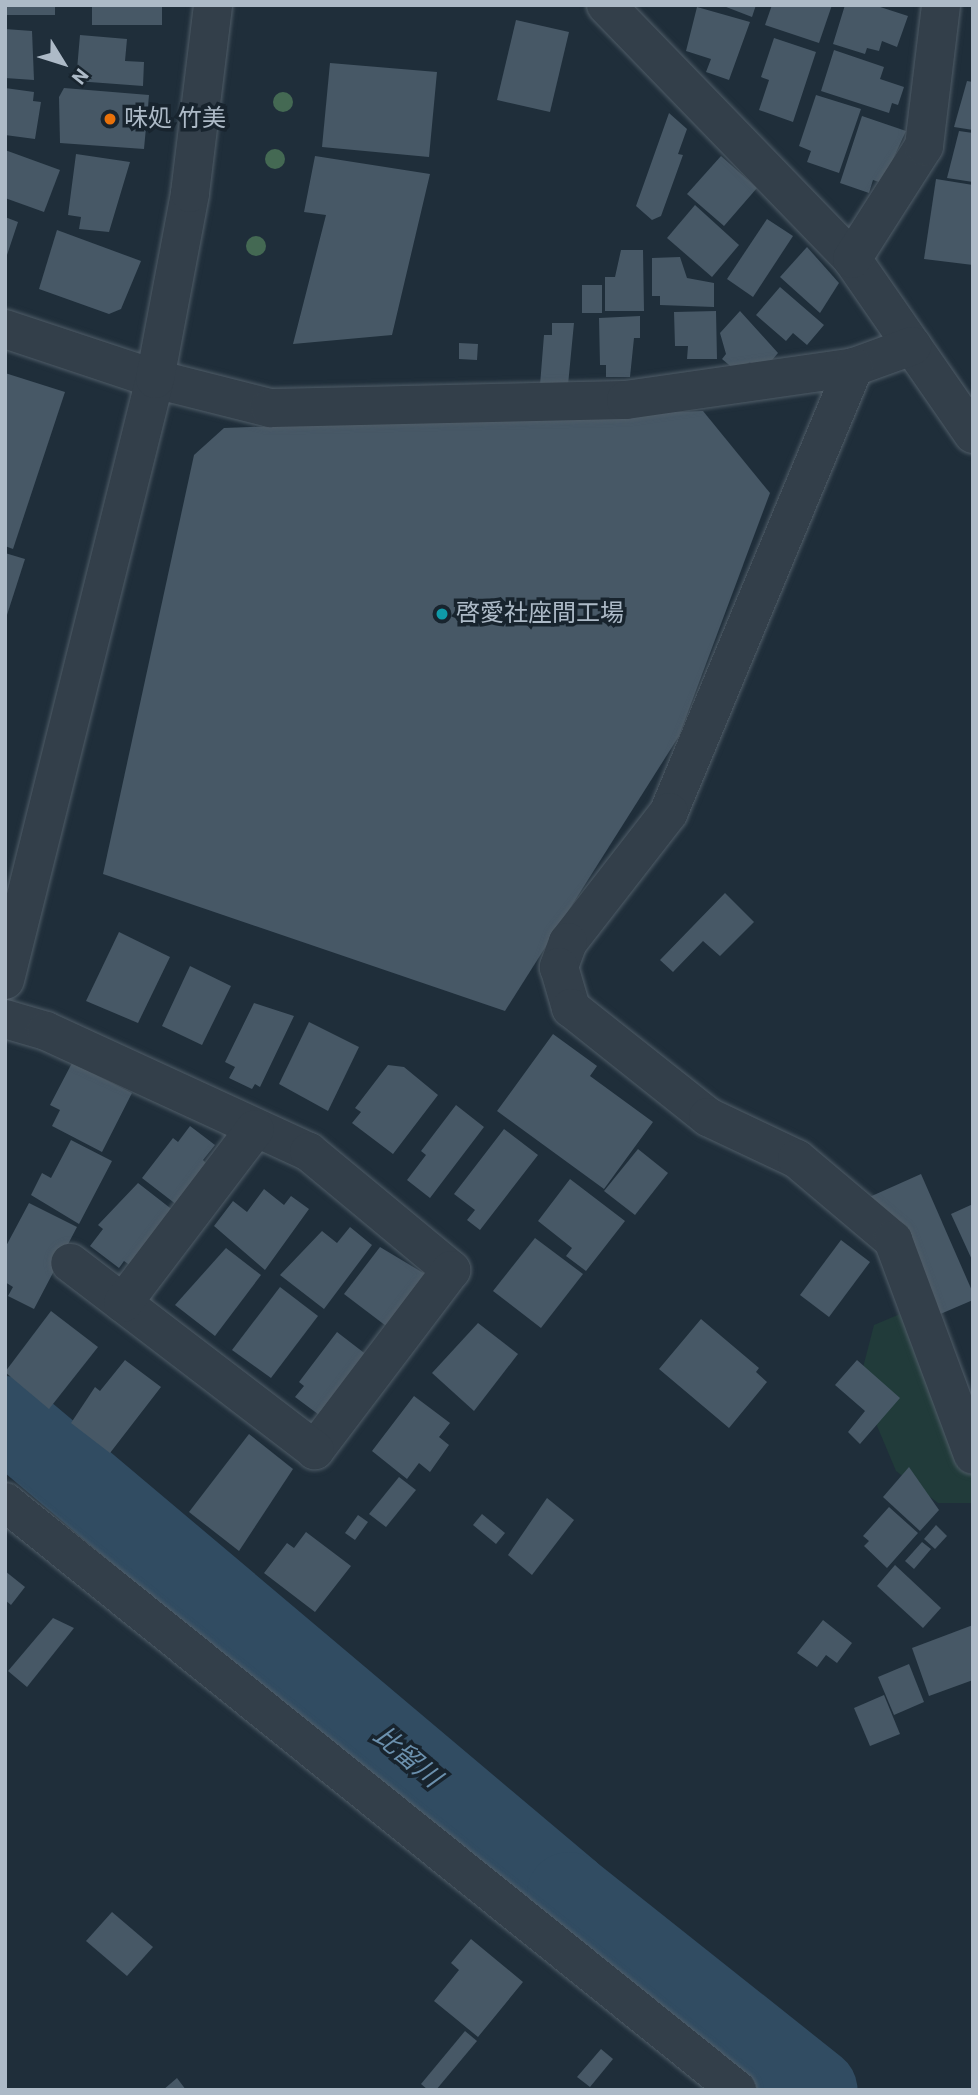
<!DOCTYPE html>
<html>
<head>
<meta charset="utf-8">
<style>
	body { margin:0 }
	#map { position:relative; width:978px; height:2095px; overflow:hidden; background:#1f2e3a; font-family:Roboto,"Noto Sans JP",sans-serif }
	div>[style] { position:absolute }
	[style*='--x'] { left:calc(var(--x)*1px); top:calc(var(--y)*1px); width:calc(var(--w)*1px); rotate:calc(var(--a)*1deg) }
	.green>* { inset:0; background:#213b3a }
	.river>* { height:84px; margin:-42px; padding:0 42px; transform-origin:42px; border-radius:42px; background:#314c62 }
	.building>* { inset:0; background:#475866 }
	.roads { filter:drop-shadow(0 0 2px #505d68) drop-shadow(0 0 2px #505d68) }
	.minor>* { height:38px; margin:-19px; padding:0 19px; transform-origin:19px; border-radius:19px; background:#333f4a }
	.trees>* { width:20px; height:20px; margin:-10px; border-radius:50%; background:#446953 }
	.dots>* { width:19px; height:19px; translate:-50% -50%; box-sizing:border-box; border:4px solid #18242e; border-radius:50% }
	span { translate:-50% -50%; white-space:nowrap; text-align:center; line-height:1.15; -webkit-text-stroke:7px #18242e; paint-order:stroke }
	.poi-label { font-size:24px; color:#adbac7 }
	.left { translate:0 -50%; text-align:left }
	.water-label { font-size:26px; color:#6b90ad; font-style:italic }
	.frame { position:absolute; inset:0; border:7px solid #adbac7; pointer-events:none }
	.north { position:absolute; left:28px; top:28px; width:70px; height:70px; -webkit-text-stroke:5px #18242e; paint-order:stroke; rotate:128deg; font-size:19px; font-weight:700; line-height:28px; text-align:center; color:#adbac7 }
	.north::after { content:''; display:block; margin:auto; width:24px; height:32px; background:#adbac7; clip-path:polygon(50% 0,100% 100%,50% 72%,0 100%) }
</style>
</head>
<body>
<div id="map">
	<div class="green">
		<i style="clip-path:polygon(900px 1314px,932px 1347px,973px 1417px,973px 1503px,938px 1503px,896px 1471px,859px 1383px,874px 1325px)"></i>
	</div>
	<div class="river">
		<i style="--x:5;--y:1418;--w:738;--a:40.16"></i>
		<i style="--x:569;--y:1894;--w:315;--a:38.5"></i>
	</div>
	<div class="building">
		<i style="clip-path:polygon(5px 5px,55px 5px,55px 15px,5px 15px)"></i>
		<i style="clip-path:polygon(92px 5px,162px 5px,162px 25px,92px 25px)"></i>
		<i style="clip-path:polygon(721px 5px,756px 5px,752px 17px)"></i>
		<i style="clip-path:polygon(772px 5px,832px 5px,819px 43px,765px 25px)"></i>
		<i style="clip-path:polygon(845px 5px,874px 5px,908px 16px,897px 47px,882px 41px,879px 51px,867px 48px,865px 54px,833px 44px)"></i>
		<i style="clip-path:polygon(697px 7px,750px 22px,729px 80px,706px 72px,711px 59px,686px 51px)"></i>
		<i style="clip-path:polygon(516px 20px,569px 32px,550px 112px,497px 100px)"></i>
		<i style="clip-path:polygon(5px 29px,32px 31px,34px 80px,5px 78px)"></i>
		<i style="clip-path:polygon(80px 35px,127px 39px,125px 61px,144px 62px,143px 86px,76px 81px)"></i>
		<i style="clip-path:polygon(774px 38px,816px 52px,793px 122px,759px 110px,769px 80px,761px 77px)"></i>
		<i style="clip-path:polygon(834px 50px,884px 67px,880px 79px,904px 87px,898px 105px,892px 103px,889px 113px,821px 91px)"></i>
		<i style="clip-path:polygon(330px 63px,437px 72px,429px 157px,322px 147px)"></i>
		<i style="clip-path:polygon(967px 81px,973px 82px,973px 130px,954px 127px)"></i>
		<i style="clip-path:polygon(5px 88px,34px 92px,33px 101px,41px 102px,35px 139px,5px 135px)"></i>
		<i style="clip-path:polygon(64px 88px,149px 95px,144px 149px,60px 143px,59px 97px)"></i>
		<i style="clip-path:polygon(816px 95px,861px 109px,839px 173px,807px 162px,811px 151px,799px 146px)"></i>
		<i style="clip-path:polygon(669px 113px,687px 129px,678px 154px,683px 155px,661px 216px,652px 220px,636px 206px)"></i>
		<i style="clip-path:polygon(862px 116px,906px 131px,882px 183px,873px 180px,869px 193px,840px 183px)"></i>
		<i style="clip-path:polygon(959px 131px,973px 133px,973px 182px,947px 178px)"></i>
		<i style="clip-path:polygon(5px 150px,60px 170px,44px 212px,5px 198px)"></i>
		<i style="clip-path:polygon(76px 154px,130px 162px,109px 232px,79px 229px,81px 217px,68px 215px)"></i>
		<i style="clip-path:polygon(315px 156px,430px 174px,392px 335px,293px 344px,326px 215px,304px 212px)"></i>
		<i style="clip-path:polygon(721px 156px,757px 188px,724px 226px,687px 194px)"></i>
		<i style="clip-path:polygon(936px 179px,973px 185px,973px 265px,924px 259px)"></i>
		<i style="clip-path:polygon(695px 205px,739px 245px,712px 277px,667px 238px)"></i>
		<i style="clip-path:polygon(5px 217px,18px 222px,6px 258px,5px 258px)"></i>
		<i style="clip-path:polygon(767px 219px,793px 236px,753px 297px,727px 279px)"></i>
		<i style="clip-path:polygon(57px 230px,141px 261px,121px 309px,109px 314px,39px 289px)"></i>
		<i style="clip-path:polygon(807px 247px,839px 283px,820px 313px,780px 277px)"></i>
		<i style="clip-path:polygon(621px 250px,643px 250px,644px 311px,605px 311px,605px 277px,615px 277px)"></i>
		<i style="clip-path:polygon(680px 257px,687px 278px,714px 283px,714px 307px,660px 305px,660px 296px,652px 296px,652px 258px)"></i>
		<i style="clip-path:polygon(582px 285px,602px 285px,602px 313px,582px 313px)"></i>
		<i style="clip-path:polygon(780px 287px,824px 325px,807px 345px,793px 333px,786px 341px,756px 315px)"></i>
		<i style="clip-path:polygon(716px 311px,717px 359px,687px 359px,688px 346px,675px 346px,674px 312px)"></i>
		<i style="clip-path:polygon(740px 311px,778px 353px,767px 366px,757px 369px,750px 362px,735px 370px,722px 359px,726px 354px,720px 333px)"></i>
		<i style="clip-path:polygon(640px 316px,640px 338px,634px 338px,630px 377px,606px 377px,606px 365px,600px 365px,599px 318px)"></i>
		<i style="clip-path:polygon(552px 323px,574px 323px,568px 385px,540px 385px,544px 335px,552px 335px)"></i>
		<i style="clip-path:polygon(459px 343px,478px 344px,477px 360px,459px 359px)"></i>
		<i style="clip-path:polygon(5px 373px,65px 392px,13px 549px,5px 546px)"></i>
		<i style="clip-path:polygon(703px 411px,770px 493px,679px 736px,505px 1011px,103px 874px,194px 455px,224px 428px)"></i>
		<i style="clip-path:polygon(5px 553px,25px 559px,6px 618px,5px 618px)"></i>
		<i style="clip-path:polygon(725px 893px,754px 922px,720px 956px,703px 941px,673px 972px,660px 960px)"></i>
		<i style="clip-path:polygon(119px 932px,170px 957px,138px 1023px,86px 1001px)"></i>
		<i style="clip-path:polygon(190px 966px,231px 986px,202px 1045px,162px 1026px)"></i>
		<i style="clip-path:polygon(254px 1003px,294px 1016px,260px 1087px,255px 1084px,252px 1089px,229px 1078px,235px 1067px,225px 1062px)"></i>
		<i style="clip-path:polygon(309px 1022px,359px 1047px,328px 1111px,279px 1084px)"></i>
		<i style="clip-path:polygon(553px 1034px,597px 1066px,590px 1076px,653px 1122px,604px 1189px,497px 1111px)"></i>
		<i style="clip-path:polygon(72px 1063px,132px 1093px,102px 1152px,52px 1126px,60px 1110px,50px 1105px)"></i>
		<i style="clip-path:polygon(388px 1065px,404px 1067px,438px 1095px,393px 1154px,352px 1123px,361px 1112px,355px 1108px)"></i>
		<i style="clip-path:polygon(456px 1105px,484px 1127px,430px 1198px,407px 1180px,426px 1155px,421px 1151px)"></i>
		<i style="clip-path:polygon(190px 1126px,215px 1145px,203px 1160px,208px 1165px,177px 1205px,142px 1178px,173px 1138px,178px 1142px)"></i>
		<i style="clip-path:polygon(504px 1129px,538px 1155px,480px 1230px,467px 1220px,475px 1210px,454px 1194px)"></i>
		<i style="clip-path:polygon(71px 1140px,112px 1161px,79px 1224px,31px 1195px,42px 1173px,51px 1178px)"></i>
		<i style="clip-path:polygon(638px 1149px,668px 1173px,635px 1215px,604px 1191px)"></i>
		<i style="clip-path:polygon(921px 1174px,973px 1293px,973px 1300px,938px 1315px,865px 1199px)"></i>
		<i style="clip-path:polygon(570px 1179px,625px 1221px,586px 1271px,566px 1256px,572px 1248px,538px 1221px)"></i>
		<i style="clip-path:polygon(138px 1183px,174px 1211px,131px 1266px,124px 1261px,119px 1268px,90px 1246px,103px 1229px,98px 1225px)"></i>
		<i style="clip-path:polygon(264px 1189px,284px 1205px,291px 1196px,309px 1209px,265px 1270px,214px 1226px,233px 1201px,247px 1212px)"></i>
		<i style="clip-path:polygon(29px 1203px,77px 1227px,34px 1309px,8px 1296px,13px 1287px,5px 1282px,5px 1248px)"></i>
		<i style="clip-path:polygon(973px 1204px,973px 1262px,951px 1214px)"></i>
		<i style="clip-path:polygon(350px 1227px,372px 1245px,324px 1309px,280px 1275px,322px 1231px,337px 1243px)"></i>
		<i style="clip-path:polygon(535px 1238px,583px 1274px,541px 1328px,493px 1291px)"></i>
		<i style="clip-path:polygon(841px 1240px,870px 1262px,829px 1317px,800px 1295px)"></i>
		<i style="clip-path:polygon(380px 1247px,430px 1277px,390px 1329px,344px 1294px)"></i>
		<i style="clip-path:polygon(226px 1248px,261px 1275px,215px 1336px,175px 1305px)"></i>
		<i style="clip-path:polygon(280px 1287px,318px 1316px,271px 1378px,232px 1350px)"></i>
		<i style="clip-path:polygon(51px 1311px,98px 1347px,49px 1409px,5px 1372px)"></i>
		<i style="clip-path:polygon(701px 1319px,759px 1368px,756px 1372px,767px 1382px,729px 1428px,659px 1369px)"></i>
		<i style="clip-path:polygon(478px 1323px,518px 1354px,474px 1411px,432px 1373px)"></i>
		<i style="clip-path:polygon(337px 1332px,372px 1359px,330px 1423px,295px 1397px,304px 1386px,299px 1382px)"></i>
		<i style="clip-path:polygon(125px 1360px,161px 1387px,110px 1453px,71px 1423px,95px 1387px,100px 1391px)"></i>
		<i style="clip-path:polygon(857px 1360px,900px 1398px,860px 1444px,848px 1432px,865px 1411px,835px 1385px)"></i>
		<i style="clip-path:polygon(414px 1396px,450px 1423px,439px 1437px,449px 1445px,430px 1472px,419px 1463px,407px 1479px,372px 1451px)"></i>
		<i style="clip-path:polygon(249px 1434px,293px 1469px,239px 1551px,189px 1512px)"></i>
		<i style="clip-path:polygon(909px 1467px,939px 1510px,920px 1531px,883px 1497px)"></i>
		<i style="clip-path:polygon(399px 1477px,416px 1490px,386px 1527px,369px 1514px)"></i>
		<i style="clip-path:polygon(547px 1498px,574px 1520px,532px 1575px,508px 1555px)"></i>
		<i style="clip-path:polygon(889px 1507px,918px 1533px,887px 1568px,864px 1546px,869px 1541px,863px 1536px)"></i>
		<i style="clip-path:polygon(482px 1514px,505px 1533px,496px 1544px,473px 1525px)"></i>
		<i style="clip-path:polygon(358px 1515px,368px 1522px,355px 1540px,345px 1533px)"></i>
		<i style="clip-path:polygon(936px 1525px,947px 1536px,935px 1549px,924px 1539px)"></i>
		<i style="clip-path:polygon(306px 1532px,351px 1566px,315px 1612px,264px 1573px,287px 1543px,294px 1548px)"></i>
		<i style="clip-path:polygon(922px 1542px,931px 1549px,914px 1569px,905px 1561px)"></i>
		<i style="clip-path:polygon(895px 1565px,941px 1608px,923px 1628px,877px 1586px)"></i>
		<i style="clip-path:polygon(5px 1571px,25px 1587px,11px 1605px,5px 1600px)"></i>
		<i style="clip-path:polygon(53px 1618px,74px 1628px,27px 1687px,8px 1671px)"></i>
		<i style="clip-path:polygon(823px 1620px,852px 1643px,837px 1663px,826px 1655px,817px 1667px,797px 1653px)"></i>
		<i style="clip-path:polygon(973px 1625px,973px 1680px,929px 1696px,912px 1648px)"></i>
		<i style="clip-path:polygon(909px 1664px,924px 1702px,894px 1715px,878px 1677px)"></i>
		<i style="clip-path:polygon(884px 1695px,900px 1734px,870px 1746px,854px 1708px)"></i>
		<i style="clip-path:polygon(112px 1912px,153px 1947px,127px 1976px,86px 1941px)"></i>
		<i style="clip-path:polygon(471px 1939px,523px 1982px,478px 2037px,434px 2001px,459px 1970px,451px 1963px)"></i>
		<i style="clip-path:polygon(465px 2031px,477px 2041px,436px 2090px,428px 2090px,421px 2084px)"></i>
		<i style="clip-path:polygon(601px 2049px,613px 2059px,590px 2087px,577px 2077px)"></i>
		<i style="clip-path:polygon(177px 2078px,186px 2090px,163px 2090px)"></i>
	</div>
	<div class="roads">
		<div class="minor">
			<i style="--x:606;--y:5;--w:354;--a:45.9"></i>
			<i style="--x:852;--y:259;--w:213;--a:55.3"></i>
			<i style="--x:852;--y:259;--w:134;--a:-57.5"></i>
			<i style="--x:924;--y:146;--w:142;--a:-83.1"></i>
			<i style="--x:5;--y:329;--w:158;--a:18.4"></i>
			<i style="--x:155;--y:379;--w:119;--a:14.2"></i>
			<i style="--x:270;--y:408;--w:356;--a:-1.3"></i>
			<i style="--x:626;--y:400;--w:230;--a:-8.2"></i>
			<i style="--x:854;--y:367;--w:62;--a:-19.9"></i>
			<i style="--x:854;--y:367;--w:482;--a:112.6"></i>
			<i style="--x:669;--y:812;--w:165;--a:127.8"></i>
			<i style="--x:568;--y:942;--w:27;--a:110"></i>
			<i style="--x:559;--y:967;--w:43;--a:73.7"></i>
			<i style="--x:571;--y:1008;--w:175;--a:38.5"></i>
			<i style="--x:708;--y:1117;--w:98;--a:25.3"></i>
			<i style="--x:797;--y:1159;--w:126;--a:40.2"></i>
			<i style="--x:893;--y:1240;--w:229;--a:69.6"></i>
			<i style="--x:5;--y:980;--w:619;--a:-75.99"></i>
			<i style="--x:155;--y:379;--w:189;--a:-79.3"></i>
			<i style="--x:190;--y:193;--w:189;--a:-83"></i>
			<i style="--x:5;--y:1019;--w:43;--a:16.3"></i>
			<i style="--x:46;--y:1031;--w:289;--a:24.7"></i>
			<i style="--x:309;--y:1152;--w:185;--a:39.7"></i>
			<i style="--x:451;--y:1270;--w:226;--a:127.1"></i>
			<i style="--x:315;--y:1450;--w:308;--a:-142.6"></i>
			<i style="--x:123;--y:1303;--w:218;--a:-52.8"></i>
			<i style="--x:5;--y:1502;--w:939;--a:38.77"></i>
		</div>
	</div>
	<div class="trees">
		<i style="left:283px;top:102px"></i>
		<i style="left:275px;top:159px"></i>
		<i style="left:256px;top:246px"></i>
	</div>
	<div class="dots">
		<i style="left:110px;top:119px;background:#e8710a"></i>
		<i style="left:442px;top:614px;background:#0f9aa8"></i>
	</div>
	<div class="poi-label">
		<span class="left" style="left:124px;top:119px">味処 竹美</span>
		<span class="left" style="left:456px;top:614px">啓愛社座間工場</span>
	</div>
	<div class="water-label">
		<span style="left:407px;top:1757px;rotate:40deg">比留川</span>
	</div>
	<div class="frame"></div>
	<div class="north">N</div>
</div>
</body>
</html>
